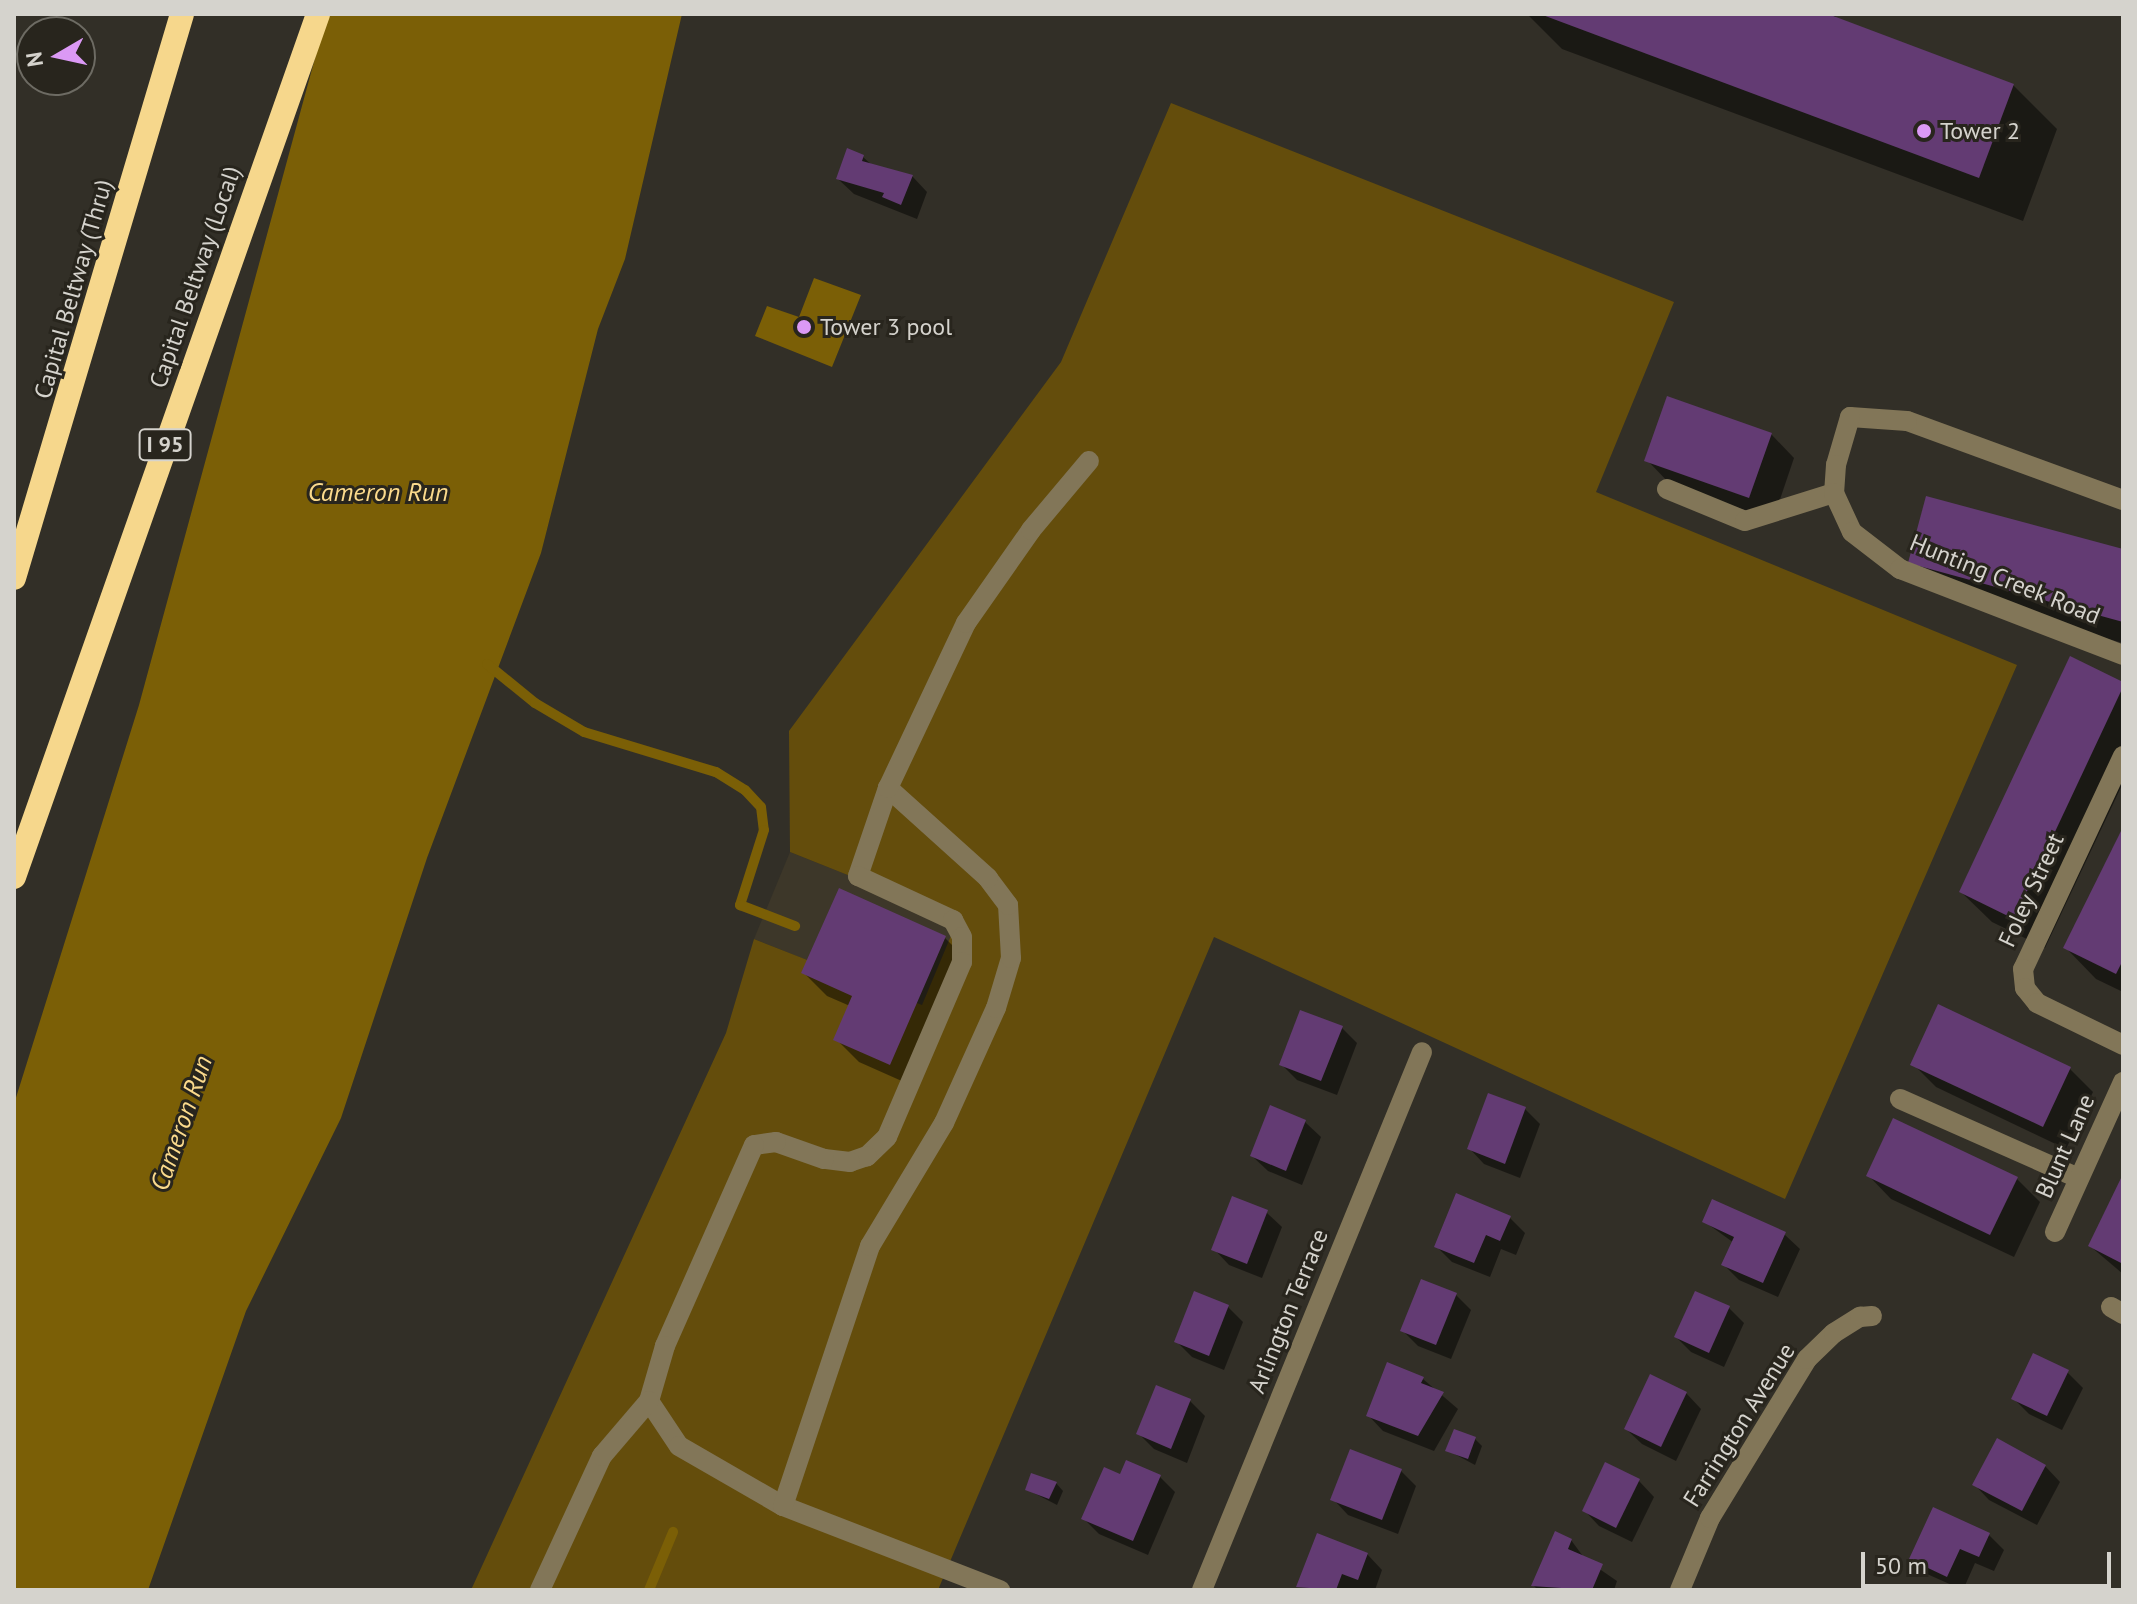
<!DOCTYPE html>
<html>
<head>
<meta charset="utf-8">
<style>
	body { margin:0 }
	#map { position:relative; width:2137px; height:1604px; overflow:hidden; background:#322f27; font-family:"PT Sans",sans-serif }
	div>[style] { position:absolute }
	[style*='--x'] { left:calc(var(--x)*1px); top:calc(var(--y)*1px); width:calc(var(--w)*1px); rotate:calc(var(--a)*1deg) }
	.built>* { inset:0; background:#3d3729 }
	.green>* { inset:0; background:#644d0c }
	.water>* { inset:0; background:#7b5f06 }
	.shadow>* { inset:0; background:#0007 }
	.stream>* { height:10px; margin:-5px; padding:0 5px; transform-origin:5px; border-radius:5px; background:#7b5f06 }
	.building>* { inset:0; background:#633b73 }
	.minor>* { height:20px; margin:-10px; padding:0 10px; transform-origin:10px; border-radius:10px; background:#827658 }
	.highway>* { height:24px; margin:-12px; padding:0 12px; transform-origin:12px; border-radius:12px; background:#f6d78c }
	.dots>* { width:22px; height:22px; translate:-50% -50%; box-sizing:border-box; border:4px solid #28251d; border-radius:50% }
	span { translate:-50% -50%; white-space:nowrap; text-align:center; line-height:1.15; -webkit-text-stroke:6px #28251d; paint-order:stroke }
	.shield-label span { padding:2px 6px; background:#28251d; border:2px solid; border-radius:6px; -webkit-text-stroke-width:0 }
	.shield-label { font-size:22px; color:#d5d3cd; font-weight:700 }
	.poi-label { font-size:24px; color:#d5d3cd }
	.left { translate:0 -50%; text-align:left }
	.street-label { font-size:24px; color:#d5d3cd }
	.water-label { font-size:26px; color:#fbda8c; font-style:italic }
	.frame { position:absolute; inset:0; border:16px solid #d5d3cd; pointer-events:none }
	.north { position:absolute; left:16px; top:16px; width:80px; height:80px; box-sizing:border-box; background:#28251d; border:2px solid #6d6b63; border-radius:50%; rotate:261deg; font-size:22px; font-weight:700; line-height:32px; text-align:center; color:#d5d3cd }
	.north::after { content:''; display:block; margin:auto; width:28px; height:36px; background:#db99f5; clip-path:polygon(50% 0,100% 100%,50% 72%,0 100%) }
	.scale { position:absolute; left:1861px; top:1552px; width:250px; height:36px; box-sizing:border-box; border:4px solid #d5d3cd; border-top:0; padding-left:10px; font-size:24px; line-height:28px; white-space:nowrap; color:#d5d3cd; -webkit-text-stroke:6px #28251d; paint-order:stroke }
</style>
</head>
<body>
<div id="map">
	<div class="built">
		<i style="clip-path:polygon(790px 852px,959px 919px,922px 1006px,754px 939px)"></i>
	</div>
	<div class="green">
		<i style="clip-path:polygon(1171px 103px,1674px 302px,1596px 492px,2017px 665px,1785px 1199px,1214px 937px,938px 1590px,471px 1590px,726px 1033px,754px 939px,922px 1005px,958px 919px,790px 852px,789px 731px,1061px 362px)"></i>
	</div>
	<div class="water">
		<i style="clip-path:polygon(327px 14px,682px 14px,625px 259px,598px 329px,541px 553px,427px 858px,341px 1118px,246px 1311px,148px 1590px,14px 1590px,14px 1104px,139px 705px)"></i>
		<i style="clip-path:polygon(814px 278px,861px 295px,832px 367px,755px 336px,767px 306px,799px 317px)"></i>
	</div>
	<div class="shadow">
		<i style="clip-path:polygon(1527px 14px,1836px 14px,1835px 19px,2013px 85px,2057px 129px,2023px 221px,1562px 49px)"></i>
		<i style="clip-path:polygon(863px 157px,873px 166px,912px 176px,927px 192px,917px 219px,854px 194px,838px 179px)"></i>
		<i style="clip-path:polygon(1771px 434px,1794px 458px,1773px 520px,1670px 484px,1647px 460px)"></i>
		<i style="clip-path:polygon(2123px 551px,2123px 643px,1941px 594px,1910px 563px)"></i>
		<i style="clip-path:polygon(2123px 684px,2123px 783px,2045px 948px,1992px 922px,1961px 892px)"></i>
		<i style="clip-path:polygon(2123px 831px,2123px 992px,2096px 979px,2066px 948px)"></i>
		<i style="clip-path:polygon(945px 938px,968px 961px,913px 1086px,859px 1062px,836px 1039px,850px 1006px,827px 996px,804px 973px)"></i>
		<i style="clip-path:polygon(1342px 1028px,1357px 1043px,1337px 1095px,1297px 1080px,1281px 1064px)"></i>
		<i style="clip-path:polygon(1913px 1064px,2070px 1069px,2093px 1092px,2066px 1149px,1936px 1087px)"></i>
		<i style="clip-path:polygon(1525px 1109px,1540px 1124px,1520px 1178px,1484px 1164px,1469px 1148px)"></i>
		<i style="clip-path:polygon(1305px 1122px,1321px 1137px,1302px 1185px,1268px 1171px,1252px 1156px)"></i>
		<i style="clip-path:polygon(1868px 1175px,2016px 1178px,2040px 1202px,2014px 1257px,1891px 1199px)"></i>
		<i style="clip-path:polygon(2123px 1179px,2123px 1274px,2090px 1246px)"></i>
		<i style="clip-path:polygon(1266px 1212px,1282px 1227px,1262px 1278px,1229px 1265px,1214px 1249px)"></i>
		<i style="clip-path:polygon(1509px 1217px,1525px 1233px,1516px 1255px,1501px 1249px,1490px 1277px,1452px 1262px,1437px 1247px)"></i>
		<i style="clip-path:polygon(1705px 1222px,1784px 1234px,1800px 1249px,1778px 1297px,1739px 1280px,1724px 1265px,1734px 1243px)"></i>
		<i style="clip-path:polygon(1456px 1295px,1471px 1310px,1451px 1359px,1418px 1346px,1403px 1331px)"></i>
		<i style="clip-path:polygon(1228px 1307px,1243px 1322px,1224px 1370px,1192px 1357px,1176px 1341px)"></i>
		<i style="clip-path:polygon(1729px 1308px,1744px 1323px,1724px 1367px,1691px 1352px,1676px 1337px)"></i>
		<i style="clip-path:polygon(2067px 1372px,2083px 1388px,2062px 1430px,2029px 1414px,2014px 1399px)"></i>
		<i style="clip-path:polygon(1423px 1379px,1458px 1409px,1434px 1451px,1383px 1431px,1368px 1415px)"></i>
		<i style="clip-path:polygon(1686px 1393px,1701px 1409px,1676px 1461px,1642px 1444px,1626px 1429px)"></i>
		<i style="clip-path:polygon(1190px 1401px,1205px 1416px,1187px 1463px,1154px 1449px,1139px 1434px)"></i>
		<i style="clip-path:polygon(1475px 1439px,1482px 1446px,1475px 1465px,1447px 1450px)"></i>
		<i style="clip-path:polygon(2045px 1466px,2060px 1482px,2037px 1525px,1989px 1500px,1974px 1484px)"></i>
		<i style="clip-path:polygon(1401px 1471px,1416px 1486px,1398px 1534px,1348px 1515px,1333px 1499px)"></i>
		<i style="clip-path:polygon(1121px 1477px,1160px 1477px,1175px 1492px,1148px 1555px,1099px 1534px,1084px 1519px)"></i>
		<i style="clip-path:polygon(1639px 1481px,1654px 1497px,1632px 1542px,1599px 1526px,1584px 1510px)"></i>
		<i style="clip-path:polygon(1056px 1483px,1063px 1491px,1057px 1505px,1028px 1490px)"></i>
		<i style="clip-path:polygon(1989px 1535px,2004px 1550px,1994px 1571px,1975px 1563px,1963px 1590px,1927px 1574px,1911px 1559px)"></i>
		<i style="clip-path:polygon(1571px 1540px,1585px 1559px,1617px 1581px,1614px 1590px,1538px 1590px,1533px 1585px)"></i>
		<i style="clip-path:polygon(1367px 1554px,1382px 1570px,1375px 1590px,1298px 1587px)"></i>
	</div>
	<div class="stream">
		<i style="--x:487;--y:664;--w:62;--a:39.1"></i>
		<i style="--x:535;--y:703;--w:57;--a:30.6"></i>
		<i style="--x:584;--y:732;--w:138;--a:16.9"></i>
		<i style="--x:716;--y:772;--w:34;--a:32"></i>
		<i style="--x:745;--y:790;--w:23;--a:47"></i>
		<i style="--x:761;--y:807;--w:23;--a:83"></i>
		<i style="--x:764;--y:830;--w:79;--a:107.7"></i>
		<i style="--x:740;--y:905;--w:59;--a:20.9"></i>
		<i style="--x:649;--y:1590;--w:63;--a:-67.5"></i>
	</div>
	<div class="building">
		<i style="clip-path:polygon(1540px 14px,1828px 14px,2014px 84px,1979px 178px)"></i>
		<i style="clip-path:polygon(847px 148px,864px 155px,862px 161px,913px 175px,901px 205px,882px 197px,884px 193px,836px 179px)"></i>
		<i style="clip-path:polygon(1667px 396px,1772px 433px,1749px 498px,1644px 461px)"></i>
		<i style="clip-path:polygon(1926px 496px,2123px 549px,2123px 622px,1908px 563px)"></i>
		<i style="clip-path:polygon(2070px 656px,2123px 682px,2123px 687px,2014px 919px,1959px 892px)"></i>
		<i style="clip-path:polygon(2123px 827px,2123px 960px,2116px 974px,2063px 948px)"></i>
		<i style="clip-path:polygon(839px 888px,946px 936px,890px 1065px,833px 1040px,852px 996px,801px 973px)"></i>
		<i style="clip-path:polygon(1938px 1004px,2071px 1067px,2043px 1127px,1910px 1065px)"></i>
		<i style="clip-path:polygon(1300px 1010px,1343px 1026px,1321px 1081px,1279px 1065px)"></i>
		<i style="clip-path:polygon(1488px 1093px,1526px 1107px,1505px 1164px,1467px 1149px)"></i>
		<i style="clip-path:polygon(1270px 1105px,1306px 1120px,1286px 1171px,1250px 1156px)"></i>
		<i style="clip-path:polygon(1893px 1118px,2018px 1177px,1990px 1235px,1866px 1176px)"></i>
		<i style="clip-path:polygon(2123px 1174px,2123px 1264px,2088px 1246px)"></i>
		<i style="clip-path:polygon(1456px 1193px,1511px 1216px,1500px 1241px,1486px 1235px,1474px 1263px,1434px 1247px)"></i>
		<i style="clip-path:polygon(1232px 1196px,1268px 1210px,1247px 1264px,1211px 1250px)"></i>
		<i style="clip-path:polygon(1712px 1199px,1786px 1232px,1763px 1283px,1721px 1265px,1734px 1237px,1702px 1222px)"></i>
		<i style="clip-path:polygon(1421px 1279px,1457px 1293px,1436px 1345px,1400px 1331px)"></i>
		<i style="clip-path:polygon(1194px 1291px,1229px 1305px,1209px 1356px,1174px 1342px)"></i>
		<i style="clip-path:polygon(1695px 1291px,1730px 1306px,1709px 1353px,1674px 1337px)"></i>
		<i style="clip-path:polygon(2033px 1353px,2069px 1370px,2047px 1416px,2011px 1399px)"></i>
		<i style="clip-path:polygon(1387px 1362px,1424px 1377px,1421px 1383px,1444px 1392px,1418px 1436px,1366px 1416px)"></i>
		<i style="clip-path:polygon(1650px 1374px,1687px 1392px,1661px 1447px,1624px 1429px)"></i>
		<i style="clip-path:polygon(1156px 1385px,1191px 1399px,1171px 1449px,1136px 1434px)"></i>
		<i style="clip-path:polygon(1454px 1429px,1476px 1437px,1468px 1459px,1445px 1451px)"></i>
		<i style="clip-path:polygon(1997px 1438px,2046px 1465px,2022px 1511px,1972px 1485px)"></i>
		<i style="clip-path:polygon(1350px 1449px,1402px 1469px,1382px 1520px,1330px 1500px)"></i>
		<i style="clip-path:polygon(1126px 1460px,1161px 1475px,1133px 1541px,1081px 1519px,1104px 1467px,1120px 1474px)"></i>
		<i style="clip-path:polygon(1605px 1462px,1640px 1479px,1616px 1528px,1582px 1511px)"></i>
		<i style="clip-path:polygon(1031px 1473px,1057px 1482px,1049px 1499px,1025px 1490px)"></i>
		<i style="clip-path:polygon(1933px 1507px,1990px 1533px,1979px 1557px,1960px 1549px,1947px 1577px,1909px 1559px)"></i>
		<i style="clip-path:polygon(1555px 1531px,1572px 1539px,1568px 1549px,1603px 1564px,1592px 1590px,1531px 1586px)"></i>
		<i style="clip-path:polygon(1317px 1533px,1368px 1553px,1358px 1580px,1342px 1574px,1336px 1590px,1296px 1587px)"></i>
	</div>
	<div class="minor">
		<i style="--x:1667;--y:489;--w:84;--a:22.3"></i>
		<i style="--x:1745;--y:521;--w:93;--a:-17.5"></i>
		<i style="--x:2123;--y:500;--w:230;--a:-159.9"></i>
		<i style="--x:1907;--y:421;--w:57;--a:-176"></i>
		<i style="--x:1850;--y:417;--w:50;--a:106.3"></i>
		<i style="--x:1836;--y:465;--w:28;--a:94"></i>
		<i style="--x:1834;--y:493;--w:43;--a:65.2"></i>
		<i style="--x:1852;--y:532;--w:61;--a:37.6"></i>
		<i style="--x:1900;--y:569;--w:239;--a:21.1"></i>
		<i style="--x:2123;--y:756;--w:235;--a:115.1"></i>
		<i style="--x:2023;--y:969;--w:19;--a:84"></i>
		<i style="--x:2025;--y:988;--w:19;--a:51"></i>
		<i style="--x:2037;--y:1003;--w:96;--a:26"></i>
		<i style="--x:888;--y:788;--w:93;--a:108.8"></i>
		<i style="--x:858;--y:876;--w:105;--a:24.9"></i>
		<i style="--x:953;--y:920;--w:19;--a:62"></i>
		<i style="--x:962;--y:937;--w:25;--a:90"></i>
		<i style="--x:962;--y:962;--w:190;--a:113.2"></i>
		<i style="--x:887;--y:1137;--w:28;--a:136"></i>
		<i style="--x:867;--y:1156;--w:18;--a:161"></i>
		<i style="--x:850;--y:1162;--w:26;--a:-173"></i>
		<i style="--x:824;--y:1159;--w:51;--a:-160.5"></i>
		<i style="--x:776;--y:1142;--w:22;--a:172"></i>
		<i style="--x:754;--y:1145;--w:220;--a:113.9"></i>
		<i style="--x:665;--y:1346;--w:57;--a:106.2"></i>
		<i style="--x:649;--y:1401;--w:54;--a:56.3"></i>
		<i style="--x:679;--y:1446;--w:120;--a:30"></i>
		<i style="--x:783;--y:1506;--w:233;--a:21.2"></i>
		<i style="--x:1900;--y:1099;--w:195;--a:23.9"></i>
		<i style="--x:2055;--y:1232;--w:165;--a:-65.6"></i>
		<i style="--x:2111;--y:1307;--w:14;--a:30"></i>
		<i style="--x:783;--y:1506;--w:274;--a:-71.5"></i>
		<i style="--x:870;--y:1246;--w:144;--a:-59"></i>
		<i style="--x:944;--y:1123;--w:126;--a:-65.7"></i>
		<i style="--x:996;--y:1008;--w:52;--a:-73.3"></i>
		<i style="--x:1011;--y:958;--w:53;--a:-93.2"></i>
		<i style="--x:1008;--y:905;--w:34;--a:-127"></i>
		<i style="--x:988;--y:878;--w:135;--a:-138"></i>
		<i style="--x:888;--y:788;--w:183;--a:-64.7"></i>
		<i style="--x:966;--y:623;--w:113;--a:-55"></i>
		<i style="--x:1031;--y:530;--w:90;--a:-50"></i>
		<i style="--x:540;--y:1590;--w:148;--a:-65.2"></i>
		<i style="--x:602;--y:1456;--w:72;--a:-49.5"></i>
		<i style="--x:1202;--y:1590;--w:581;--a:-67.76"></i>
		<i style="--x:1680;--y:1590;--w:78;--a:-67.4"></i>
		<i style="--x:1710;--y:1518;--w:186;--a:-58.6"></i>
		<i style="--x:1807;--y:1359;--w:37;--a:-44"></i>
		<i style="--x:1834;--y:1333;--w:31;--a:-32"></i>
		<i style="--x:1860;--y:1317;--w:12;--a:-5"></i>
	</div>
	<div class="highway">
		<i style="--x:14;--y:578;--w:588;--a:-73.41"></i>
		<i style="--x:14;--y:877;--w:915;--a:-70.59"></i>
	</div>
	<div class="dots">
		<i style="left:1924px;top:131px;background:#db99f5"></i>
		<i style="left:804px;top:327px;background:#db99f5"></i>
	</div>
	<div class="shield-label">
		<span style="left:165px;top:445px">I 95</span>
	</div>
	<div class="poi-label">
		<span class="left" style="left:1940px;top:131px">Tower 2</span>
		<span class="left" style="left:820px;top:327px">Tower 3 pool</span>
	</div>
	<div class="street-label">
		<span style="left:195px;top:277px;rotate:-71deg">Capital Beltway (Local)</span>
		<span style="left:73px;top:289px;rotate:-74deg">Capital Beltway (Thru)</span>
		<span style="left:2005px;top:579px;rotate:22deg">Hunting Creek Road</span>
		<span style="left:2031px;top:890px;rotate:-65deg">Foley Street</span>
		<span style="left:2065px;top:1146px;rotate:-66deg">Blunt Lane</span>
		<span style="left:1288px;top:1311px;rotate:-68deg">Arlington Terrace</span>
		<span style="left:1739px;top:1425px;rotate:-58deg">Farrington Avenue</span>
	</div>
	<div class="water-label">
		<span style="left:378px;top:492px">Cameron Run</span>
		<span style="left:181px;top:1123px;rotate:-71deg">Cameron Run</span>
	</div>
	<div class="frame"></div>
	<div class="north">N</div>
	<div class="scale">50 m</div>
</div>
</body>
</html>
